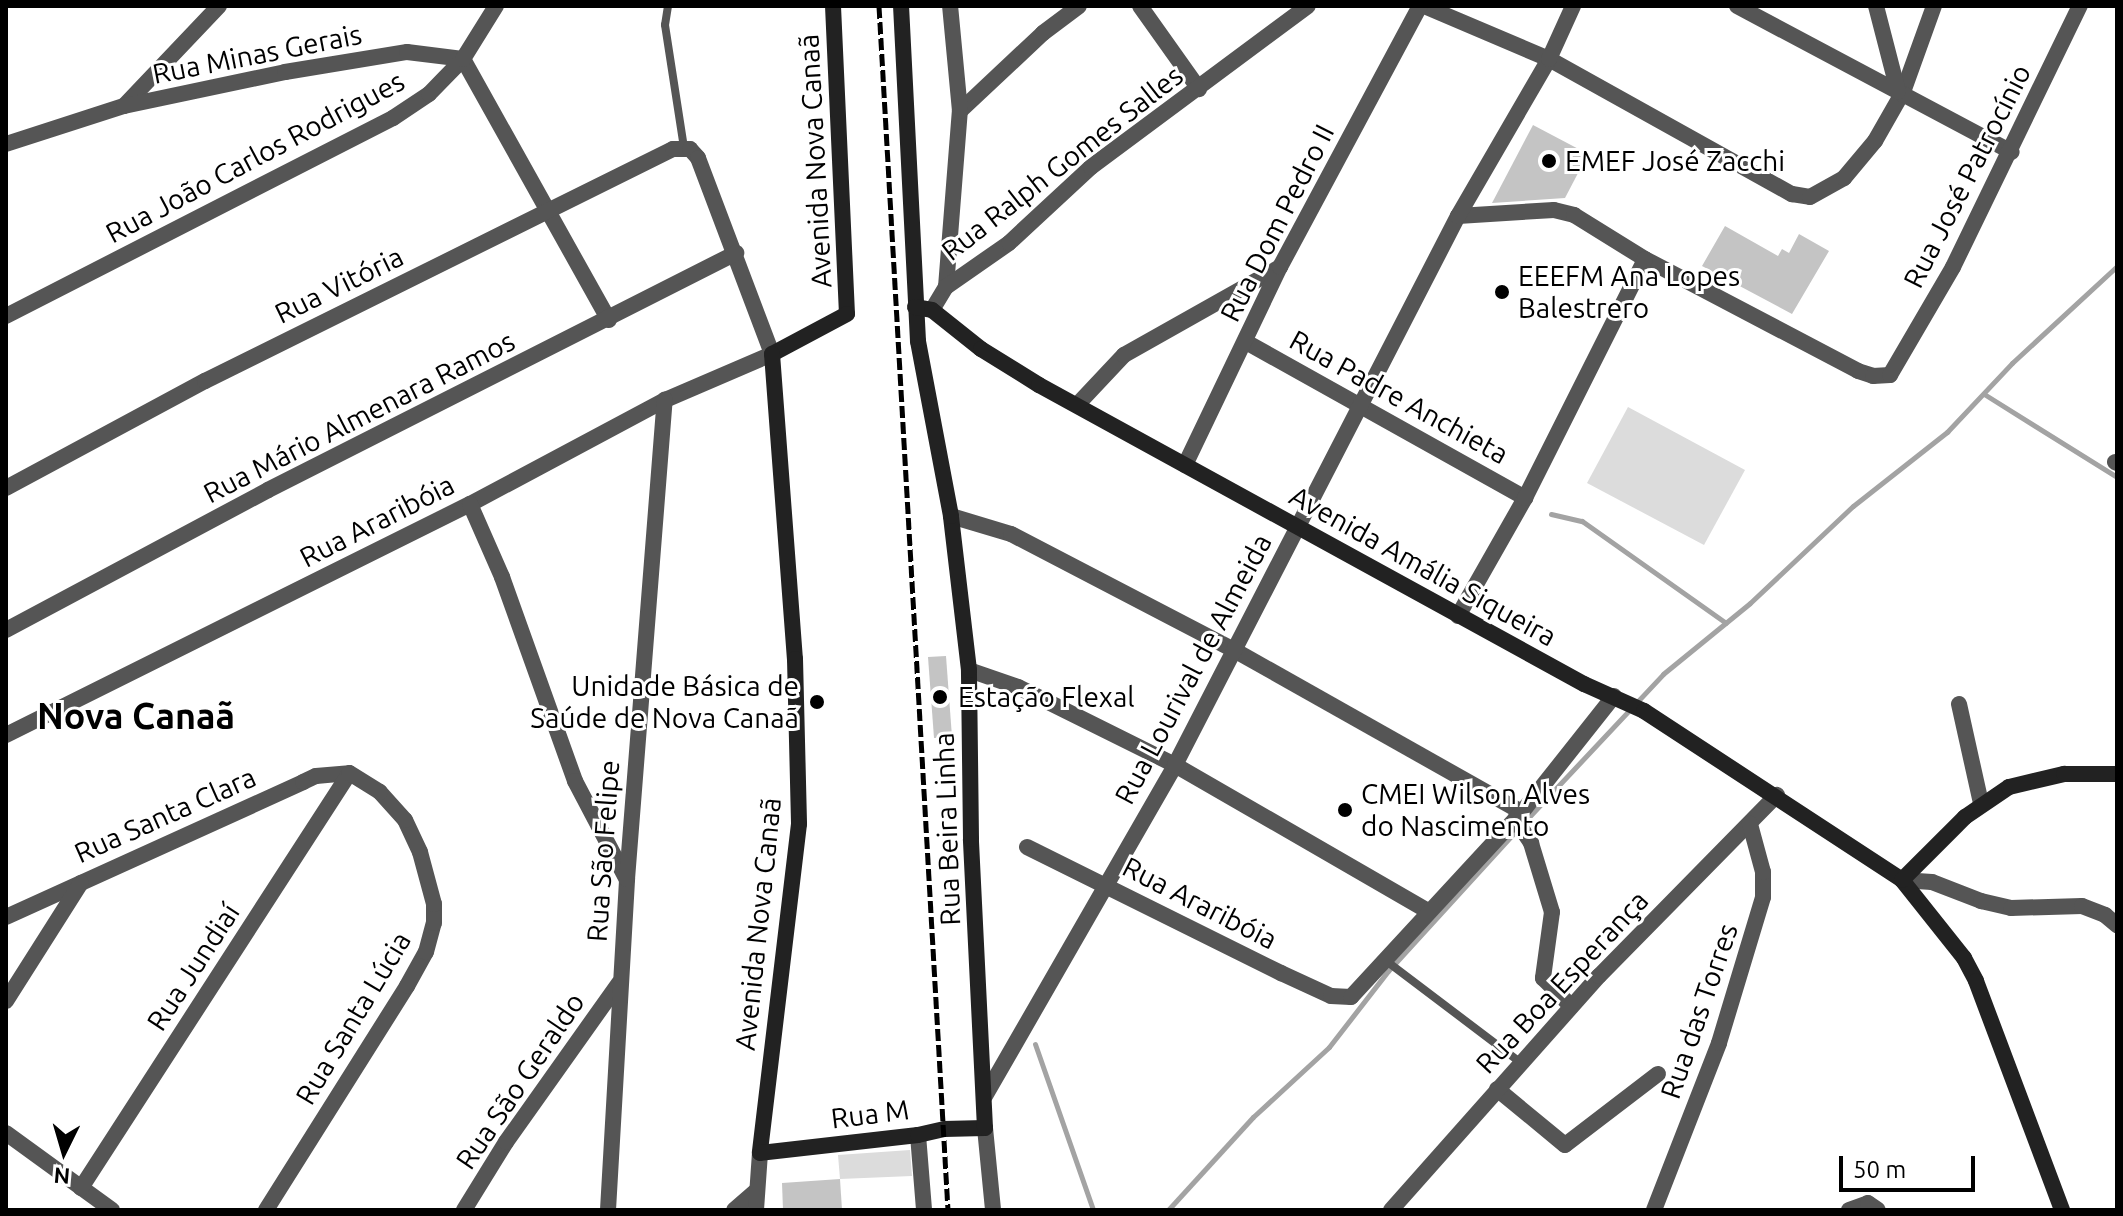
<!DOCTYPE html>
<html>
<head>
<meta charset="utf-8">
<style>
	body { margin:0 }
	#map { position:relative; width:2123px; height:1216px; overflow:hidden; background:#fff; font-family:Ubuntu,sans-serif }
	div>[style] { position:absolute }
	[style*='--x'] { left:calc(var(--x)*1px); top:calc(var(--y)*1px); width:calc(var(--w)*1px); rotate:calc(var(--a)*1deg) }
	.green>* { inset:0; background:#dcdcdc }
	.stream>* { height:5px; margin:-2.5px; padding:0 2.5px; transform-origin:2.5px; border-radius:2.5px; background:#a3a3a3 }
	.building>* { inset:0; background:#c4c4c4 }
	.lane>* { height:8px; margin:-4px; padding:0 4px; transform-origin:4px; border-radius:4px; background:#555 }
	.street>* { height:16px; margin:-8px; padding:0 8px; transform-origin:8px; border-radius:8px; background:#555 }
	.secondary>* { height:16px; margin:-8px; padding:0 8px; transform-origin:8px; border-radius:8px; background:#222 }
	.rail>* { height:5px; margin-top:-2.5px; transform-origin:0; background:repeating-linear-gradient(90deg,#000 0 12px,transparent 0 16px) }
	.dots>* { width:22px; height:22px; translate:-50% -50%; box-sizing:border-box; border:4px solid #fff; border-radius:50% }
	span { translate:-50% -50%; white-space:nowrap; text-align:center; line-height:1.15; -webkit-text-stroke:6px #fff; paint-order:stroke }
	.street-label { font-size:28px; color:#000 }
	.poi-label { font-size:28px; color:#000 }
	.left { translate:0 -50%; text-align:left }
	.right { translate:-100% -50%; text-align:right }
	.district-label { font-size:36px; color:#000; font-weight:700 }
	.frame { position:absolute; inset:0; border:8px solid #000; pointer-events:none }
	.north { position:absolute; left:24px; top:1112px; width:80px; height:80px; -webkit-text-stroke:6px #fff; paint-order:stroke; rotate:185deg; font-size:22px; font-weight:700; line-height:32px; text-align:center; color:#000 }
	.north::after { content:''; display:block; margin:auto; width:28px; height:36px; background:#000; clip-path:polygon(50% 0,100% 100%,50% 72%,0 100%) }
	.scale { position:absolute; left:1839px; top:1156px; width:136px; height:36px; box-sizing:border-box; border:4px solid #000; border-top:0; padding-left:10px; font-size:24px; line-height:28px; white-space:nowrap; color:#000; -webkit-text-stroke:6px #fff; paint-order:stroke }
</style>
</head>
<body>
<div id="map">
	<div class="green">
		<i style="clip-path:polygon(1628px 407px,1745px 470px,1704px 545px,1587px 483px)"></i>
		<i style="clip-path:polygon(910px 1150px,912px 1176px,840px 1179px,838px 1155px)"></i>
	</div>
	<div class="stream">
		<i style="--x:1984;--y:394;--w:157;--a:32"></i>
		<i style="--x:1551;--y:514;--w:32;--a:13"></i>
		<i style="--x:1582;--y:521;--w:176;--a:35.3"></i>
		<i style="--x:1528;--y:818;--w:197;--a:-46.8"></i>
		<i style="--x:1663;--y:674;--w:112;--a:-39.2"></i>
		<i style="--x:1750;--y:603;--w:141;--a:-43.3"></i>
		<i style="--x:1853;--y:506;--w:120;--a:-38.2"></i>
		<i style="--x:1947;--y:432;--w:95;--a:-46.7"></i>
		<i style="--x:2012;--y:363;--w:143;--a:-42.7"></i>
		<i style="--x:1035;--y:1044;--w:176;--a:70.7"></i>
		<i style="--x:1168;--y:1210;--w:126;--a:-47.6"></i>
		<i style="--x:1253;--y:1117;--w:103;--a:-42.6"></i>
		<i style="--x:1329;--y:1047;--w:96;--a:-52.2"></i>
		<i style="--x:1388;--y:971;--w:188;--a:-47.6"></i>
	</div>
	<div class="building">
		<i style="clip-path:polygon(1533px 125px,1588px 154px,1565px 198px,1492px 203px)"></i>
		<i style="clip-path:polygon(1725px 226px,1778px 256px,1782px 249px,1789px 253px,1799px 234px,1829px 251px,1792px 314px,1702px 266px)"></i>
		<i style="clip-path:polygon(946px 656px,952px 737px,934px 738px,928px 657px)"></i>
		<i style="clip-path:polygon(840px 1179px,842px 1210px,783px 1210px,782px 1183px)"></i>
	</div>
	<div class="lane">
		<i style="--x:668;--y:6;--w:19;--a:99"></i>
		<i style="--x:665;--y:25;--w:124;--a:81.2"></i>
		<i style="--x:1385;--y:960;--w:169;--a:37.1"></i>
	</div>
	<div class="street">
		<i style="--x:1140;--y:6;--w:102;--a:54.6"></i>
		<i style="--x:1424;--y:6;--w:136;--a:23"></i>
		<i style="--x:1549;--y:59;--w:278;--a:29.1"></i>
		<i style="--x:1792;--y:194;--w:18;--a:9"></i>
		<i style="--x:1810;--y:197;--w:39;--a:-29"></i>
		<i style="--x:1844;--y:178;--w:48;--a:-50"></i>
		<i style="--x:1875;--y:141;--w:56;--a:-60.3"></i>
		<i style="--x:1903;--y:92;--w:91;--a:-70.2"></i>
		<i style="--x:1737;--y:6;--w:311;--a:28"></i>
		<i style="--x:1876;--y:6;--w:88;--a:75.5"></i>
		<i style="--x:124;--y:106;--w:138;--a:-46.5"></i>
		<i style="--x:960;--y:111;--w:114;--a:-43.2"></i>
		<i style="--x:1043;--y:33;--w:45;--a:-36.9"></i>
		<i style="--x:6;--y:144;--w:124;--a:-17.9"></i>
		<i style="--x:124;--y:106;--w:165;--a:-11.9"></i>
		<i style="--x:285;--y:72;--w:124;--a:-9.3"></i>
		<i style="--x:407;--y:52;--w:56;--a:7.1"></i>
		<i style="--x:463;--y:59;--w:299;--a:60.8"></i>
		<i style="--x:1458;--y:216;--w:96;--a:-3.6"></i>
		<i style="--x:1554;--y:210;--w:21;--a:14"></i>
		<i style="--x:1574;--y:215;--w:84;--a:31.8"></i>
		<i style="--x:1645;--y:259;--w:241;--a:27.7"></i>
		<i style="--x:1858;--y:371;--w:16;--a:18"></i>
		<i style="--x:1873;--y:376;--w:17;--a:-3"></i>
		<i style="--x:1890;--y:375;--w:125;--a:-59.7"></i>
		<i style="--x:1953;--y:267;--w:290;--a:-64.1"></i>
		<i style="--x:946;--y:287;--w:177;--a:-85.5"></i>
		<i style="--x:960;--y:111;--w:105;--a:-95.4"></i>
		<i style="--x:932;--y:310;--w:27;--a:-59"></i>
		<i style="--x:946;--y:287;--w:77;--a:-34.9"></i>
		<i style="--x:1009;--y:243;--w:112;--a:-42.8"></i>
		<i style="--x:1091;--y:167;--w:270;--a:-36.6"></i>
		<i style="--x:6;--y:316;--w:435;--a:-27.1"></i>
		<i style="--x:393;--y:118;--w:43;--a:-33.7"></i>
		<i style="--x:429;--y:94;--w:49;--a:-45.8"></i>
		<i style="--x:463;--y:59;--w:62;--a:-58.1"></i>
		<i style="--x:1246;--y:342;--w:320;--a:29.2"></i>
		<i style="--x:1077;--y:405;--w:69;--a:-46.8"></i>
		<i style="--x:1124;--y:355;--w:179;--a:-29.4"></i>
		<i style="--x:2115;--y:462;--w:2;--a:27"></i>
		<i style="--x:1185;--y:465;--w:220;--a:-64.4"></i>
		<i style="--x:1280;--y:267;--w:296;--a:-61.8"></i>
		<i style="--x:6;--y:488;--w:226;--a:-28.3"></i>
		<i style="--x:205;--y:381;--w:522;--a:-26.37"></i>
		<i style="--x:673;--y:149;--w:17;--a:0"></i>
		<i style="--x:690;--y:149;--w:12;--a:48"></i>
		<i style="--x:698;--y:158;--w:210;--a:69.3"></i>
		<i style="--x:772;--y:354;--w:116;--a:156.7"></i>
		<i style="--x:665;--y:400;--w:221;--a:151.9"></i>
		<i style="--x:470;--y:504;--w:518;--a:153.53"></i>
		<i style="--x:470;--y:504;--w:80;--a:66.3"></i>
		<i style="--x:502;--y:577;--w:217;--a:70.3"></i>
		<i style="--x:575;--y:781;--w:110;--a:62.3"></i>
		<i style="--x:951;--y:516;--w:63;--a:16.7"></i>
		<i style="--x:1011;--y:534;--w:251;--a:27.5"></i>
		<i style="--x:1234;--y:650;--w:330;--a:29.4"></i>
		<i style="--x:1458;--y:616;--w:136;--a:-60.4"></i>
		<i style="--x:1525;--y:498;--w:267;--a:-63.3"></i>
		<i style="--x:6;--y:630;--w:297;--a:-28.1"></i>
		<i style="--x:268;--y:490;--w:525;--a:-26.86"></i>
		<i style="--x:969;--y:670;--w:52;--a:19.1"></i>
		<i style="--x:1018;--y:687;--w:175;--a:26.4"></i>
		<i style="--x:1175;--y:765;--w:292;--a:30"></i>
		<i style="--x:1959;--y:704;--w:101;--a:77.5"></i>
		<i style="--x:1515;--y:819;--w:29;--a:56"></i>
		<i style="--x:1531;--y:843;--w:72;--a:73.1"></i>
		<i style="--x:1552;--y:912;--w:67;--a:97.8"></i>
		<i style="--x:1543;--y:978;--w:40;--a:45"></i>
		<i style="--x:1027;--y:847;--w:284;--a:26.4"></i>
		<i style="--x:1281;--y:973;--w:55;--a:24.7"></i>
		<i style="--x:1331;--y:996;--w:20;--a:3"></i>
		<i style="--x:1351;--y:997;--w:252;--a:-47.3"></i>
		<i style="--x:1522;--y:812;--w:148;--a:-51.6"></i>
		<i style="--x:1902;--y:880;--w:30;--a:4"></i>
		<i style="--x:1932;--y:882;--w:53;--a:21.2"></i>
		<i style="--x:1981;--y:901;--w:31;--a:13"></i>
		<i style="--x:2011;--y:908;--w:71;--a:-1.6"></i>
		<i style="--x:2082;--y:906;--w:25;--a:21"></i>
		<i style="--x:2105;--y:915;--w:16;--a:40"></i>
		<i style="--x:6;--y:917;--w:326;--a:-24.4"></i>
		<i style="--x:303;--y:782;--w:14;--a:-25"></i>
		<i style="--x:316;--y:776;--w:33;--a:-5"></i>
		<i style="--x:6;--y:1001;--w:140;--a:-57.6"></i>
		<i style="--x:1497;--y:1089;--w:88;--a:39.5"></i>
		<i style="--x:1565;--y:1145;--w:117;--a:-37.4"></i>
		<i style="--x:985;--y:1096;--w:382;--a:-60.1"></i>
		<i style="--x:1175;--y:765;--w:618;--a:-62.73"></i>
		<i style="--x:1458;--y:216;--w:181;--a:-59.9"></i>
		<i style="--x:1549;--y:59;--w:58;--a:-65.6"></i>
		<i style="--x:985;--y:1128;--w:82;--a:84.4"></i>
		<i style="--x:6;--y:1133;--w:131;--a:36"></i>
		<i style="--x:918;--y:1135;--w:75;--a:85.4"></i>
		<i style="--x:81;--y:1188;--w:494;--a:-57.1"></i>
		<i style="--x:266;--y:1210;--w:265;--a:-57.8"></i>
		<i style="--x:407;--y:986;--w:39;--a:-61"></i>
		<i style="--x:426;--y:952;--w:30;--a:-75"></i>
		<i style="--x:434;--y:923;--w:19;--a:-90"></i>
		<i style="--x:434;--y:904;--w:54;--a:-105.1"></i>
		<i style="--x:420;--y:852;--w:35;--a:-115"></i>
		<i style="--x:405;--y:820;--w:38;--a:-132"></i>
		<i style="--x:380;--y:792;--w:36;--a:-148"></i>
		<i style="--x:464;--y:1210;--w:80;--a:-58.3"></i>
		<i style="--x:506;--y:1142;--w:195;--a:-54.6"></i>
		<i style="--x:608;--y:1210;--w:332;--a:-86.7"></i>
		<i style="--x:627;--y:879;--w:481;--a:-85.5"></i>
		<i style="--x:734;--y:1210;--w:29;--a:-41"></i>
		<i style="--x:756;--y:1210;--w:57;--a:-86"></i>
		<i style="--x:1391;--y:1210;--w:313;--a:-48.4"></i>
		<i style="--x:1599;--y:976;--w:254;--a:-45.5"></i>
		<i style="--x:1654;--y:1210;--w:179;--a:-68.7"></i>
		<i style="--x:1719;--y:1043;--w:152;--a:-73.2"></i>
		<i style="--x:1763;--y:897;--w:25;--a:-90"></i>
		<i style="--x:1763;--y:872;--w:50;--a:-105.2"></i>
		<i style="--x:1849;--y:1210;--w:20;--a:-20"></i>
		<i style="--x:1868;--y:1203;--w:12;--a:35"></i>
	</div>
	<div class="secondary">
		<i style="--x:833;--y:6;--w:308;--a:87.4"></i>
		<i style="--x:847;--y:314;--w:85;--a:151.9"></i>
		<i style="--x:772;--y:354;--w:306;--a:85.7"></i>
		<i style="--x:795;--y:659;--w:165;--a:88.6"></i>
		<i style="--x:799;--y:824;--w:331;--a:96.8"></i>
		<i style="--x:760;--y:1153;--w:159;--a:-6.5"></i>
		<i style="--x:918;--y:1135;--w:27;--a:-13"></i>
		<i style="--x:944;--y:1129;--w:41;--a:-1.4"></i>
		<i style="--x:985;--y:1128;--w:289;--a:-92.8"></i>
		<i style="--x:971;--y:839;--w:169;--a:-90.7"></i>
		<i style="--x:969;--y:670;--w:155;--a:-96.7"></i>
		<i style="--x:951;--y:516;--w:178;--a:-100.7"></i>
		<i style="--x:918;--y:341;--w:335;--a:-92.9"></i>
		<i style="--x:915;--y:307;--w:17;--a:10"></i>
		<i style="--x:932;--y:310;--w:63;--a:38.5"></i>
		<i style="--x:981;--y:349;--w:68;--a:31.8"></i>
		<i style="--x:1039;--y:385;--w:622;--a:28.75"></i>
		<i style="--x:1584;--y:684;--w:66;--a:24.2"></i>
		<i style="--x:1644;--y:711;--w:308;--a:33.2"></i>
		<i style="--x:1902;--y:880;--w:100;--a:51.5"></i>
		<i style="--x:1964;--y:958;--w:26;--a:62"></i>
		<i style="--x:1976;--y:981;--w:245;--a:69.4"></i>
		<i style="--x:1902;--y:880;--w:89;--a:-45"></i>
		<i style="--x:1965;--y:817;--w:53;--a:-34.3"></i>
		<i style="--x:2009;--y:787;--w:57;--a:-13.3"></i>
		<i style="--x:2064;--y:774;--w:53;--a:0"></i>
	</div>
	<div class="rail">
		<i style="--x:879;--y:6;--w:1206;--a:86.72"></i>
	</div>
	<div class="dots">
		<i style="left:1549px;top:161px;background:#000"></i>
		<i style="left:1502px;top:292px;background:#000"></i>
		<i style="left:940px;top:697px;background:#000"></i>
		<i style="left:817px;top:702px;background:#000"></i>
		<i style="left:1345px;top:810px;background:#000"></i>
	</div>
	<div class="street-label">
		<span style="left:257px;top:54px;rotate:-11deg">Rua Minas Gerais</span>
		<span style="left:255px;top:157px;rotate:-28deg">Rua João Carlos Rodrigues</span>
		<span style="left:815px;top:161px;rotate:-93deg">Avenida Nova Canaã</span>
		<span style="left:1062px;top:163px;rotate:-38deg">Rua Ralph Gomes Salles</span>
		<span style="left:1967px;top:176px;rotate:-63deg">Rua José Patrocínio</span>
		<span style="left:1277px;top:223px;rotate:-63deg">Rua Dom Pedro II</span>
		<span style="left:339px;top:285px;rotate:-26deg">Rua Vitória</span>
		<span style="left:1399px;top:397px;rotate:29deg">Rua Padre Anchieta</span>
		<span style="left:359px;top:417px;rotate:-27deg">Rua Mário Almenara Ramos</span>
		<span style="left:377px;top:521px;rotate:-27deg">Rua Araribóia</span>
		<span style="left:1423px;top:566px;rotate:29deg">Avenida Amália Siqueira</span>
		<span style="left:1193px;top:669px;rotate:-62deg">Rua Lourival de Almeida</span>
		<span style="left:165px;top:815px;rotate:-24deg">Rua Santa Clara</span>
		<span style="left:947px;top:829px;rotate:-92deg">Rua Beira Linha</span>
		<span style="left:603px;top:851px;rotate:-86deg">Rua São Felipe</span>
		<span style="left:1200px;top:903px;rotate:27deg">Rua Araribóia</span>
		<span style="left:758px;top:924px;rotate:-84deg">Avenida Nova Canaã</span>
		<span style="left:193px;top:967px;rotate:-57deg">Rua Jundiaí</span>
		<span style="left:1562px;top:982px;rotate:-47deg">Rua Boa Esperança</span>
		<span style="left:1699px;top:1011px;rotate:-71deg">Rua das Torres</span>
		<span style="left:353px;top:1018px;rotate:-59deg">Rua Santa Lúcia</span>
		<span style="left:520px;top:1081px;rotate:-56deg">Rua São Geraldo</span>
		<span style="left:870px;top:1114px;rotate:-7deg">Rua M</span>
	</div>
	<div class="poi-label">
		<span class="left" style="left:1565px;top:161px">EMEF José Zacchi</span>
		<span class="left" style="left:1518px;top:292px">EEEFM Ana Lopes<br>Balestrero</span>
		<span class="right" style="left:799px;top:702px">Unidade Básica de<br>Saúde de Nova Canaã</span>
		<span class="left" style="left:958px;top:697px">Estação Flexal</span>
		<span class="left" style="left:1361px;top:810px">CMEI Wilson Alves<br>do Nascimento</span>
	</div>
	<div class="district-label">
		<span style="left:136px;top:716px">Nova Canaã</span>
	</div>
	<div class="frame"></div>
	<div class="north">N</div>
	<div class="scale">50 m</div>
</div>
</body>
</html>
